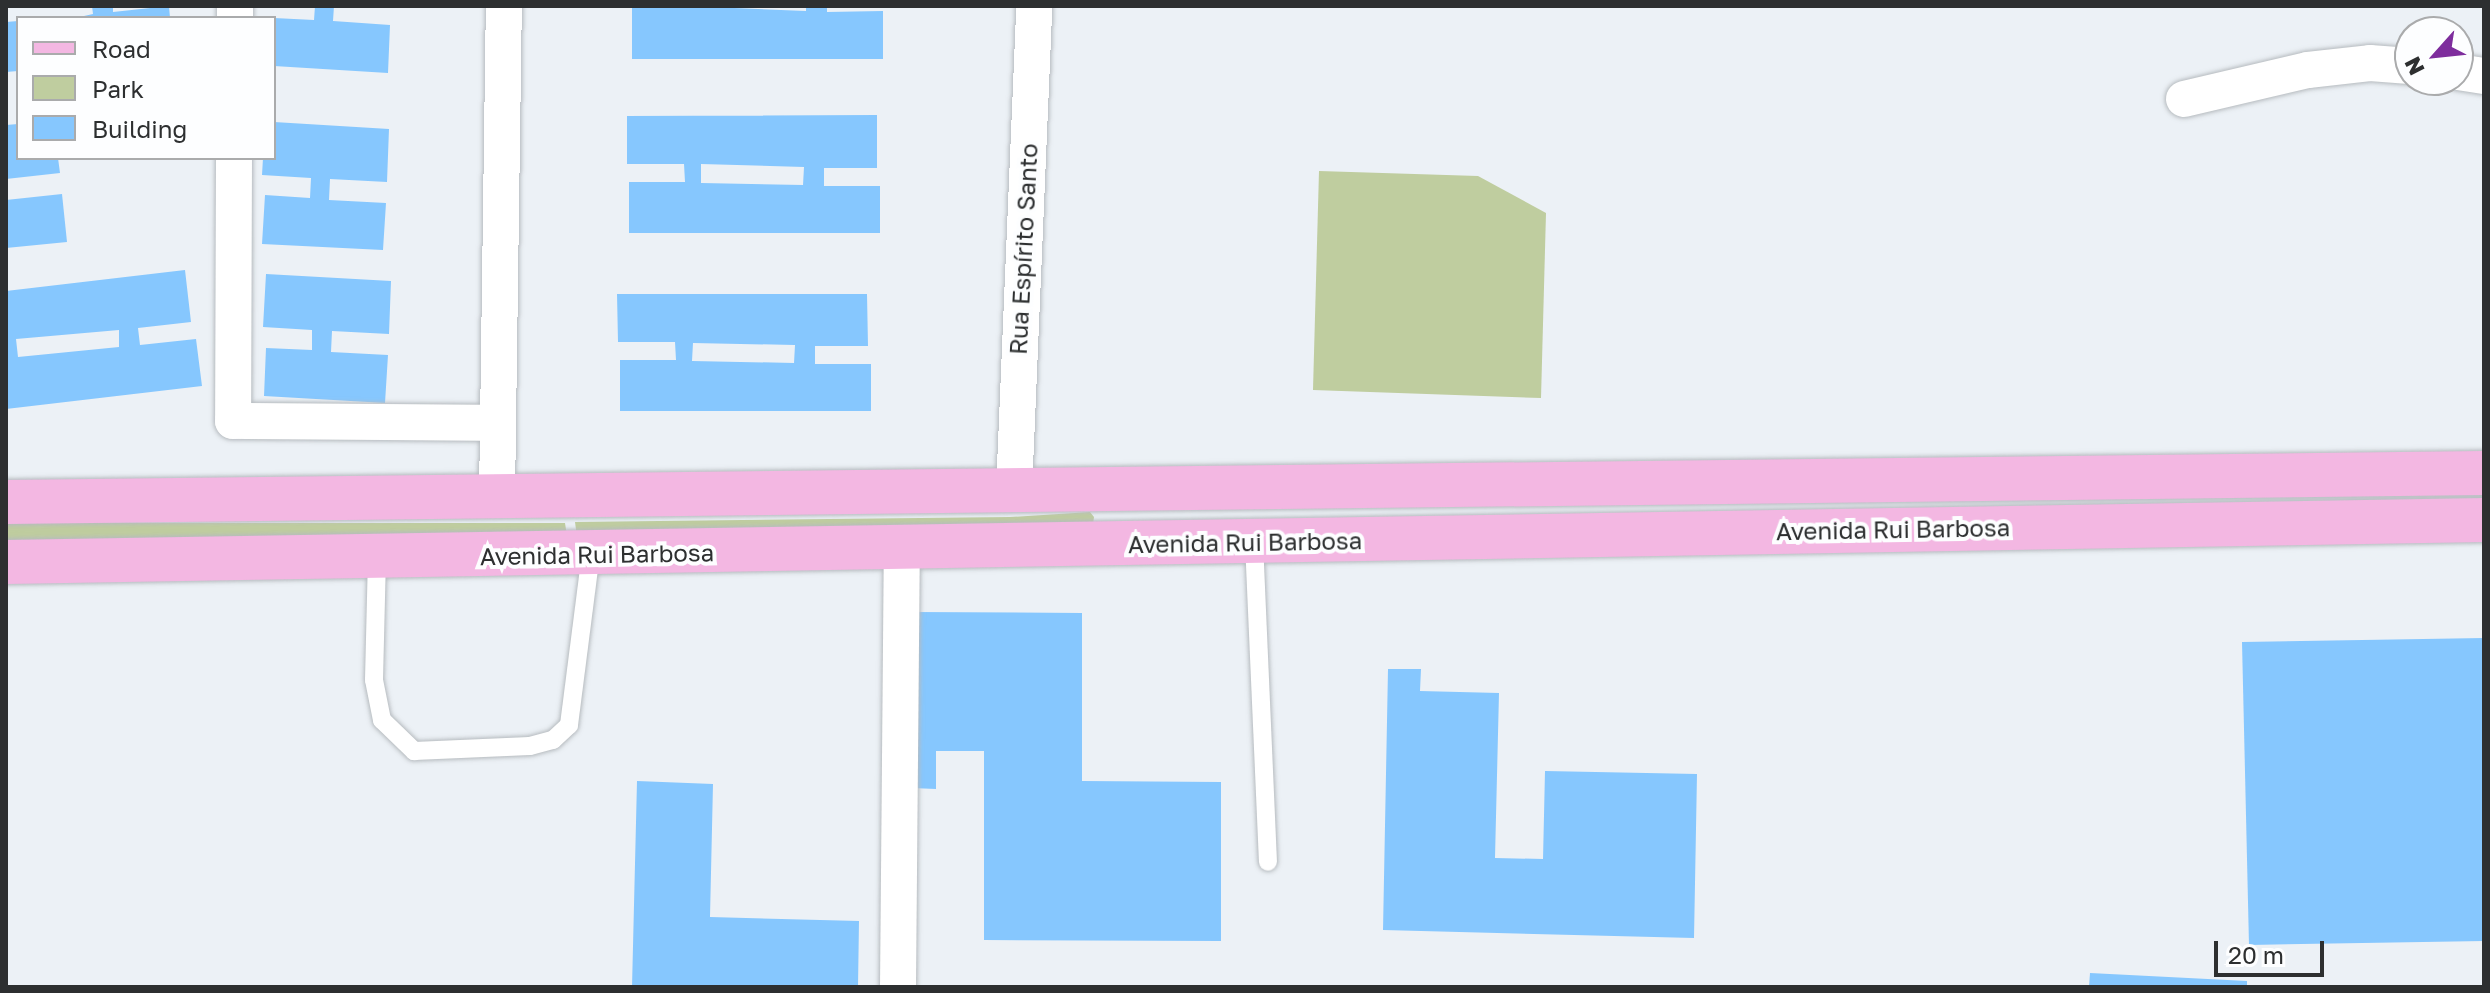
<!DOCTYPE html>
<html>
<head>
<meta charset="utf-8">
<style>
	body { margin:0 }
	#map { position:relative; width:2490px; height:993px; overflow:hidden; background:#ecf1f6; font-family:"Golos Text",sans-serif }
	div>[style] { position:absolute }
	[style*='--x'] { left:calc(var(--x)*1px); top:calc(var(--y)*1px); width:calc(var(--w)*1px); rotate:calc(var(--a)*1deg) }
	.green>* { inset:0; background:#bfcd9f }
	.building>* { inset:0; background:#86c7fe }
	.roads { filter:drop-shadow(0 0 2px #b6bbbf) drop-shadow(0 0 2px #b6bbbf) }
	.service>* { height:18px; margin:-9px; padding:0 9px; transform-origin:9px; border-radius:9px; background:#fff }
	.minor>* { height:36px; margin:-18px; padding:0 18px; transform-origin:18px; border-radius:18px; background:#fff }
	.primary>* { height:44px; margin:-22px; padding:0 22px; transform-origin:22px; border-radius:22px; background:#f3b7e2 }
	span { translate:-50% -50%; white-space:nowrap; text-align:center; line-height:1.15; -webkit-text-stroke:8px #fdfeff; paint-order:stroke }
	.street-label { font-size:24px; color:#2d2f30 }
	.frame { position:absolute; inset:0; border:8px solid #2d2f30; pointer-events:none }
	.legend { position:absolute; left:16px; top:16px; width:260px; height:144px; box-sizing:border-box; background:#fdfeff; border:2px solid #aaabac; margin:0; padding:10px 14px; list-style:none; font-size:24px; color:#2d2f30 }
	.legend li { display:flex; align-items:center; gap:16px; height:40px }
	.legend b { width:40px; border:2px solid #aaabac }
	.north { position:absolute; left:2394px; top:16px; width:80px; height:80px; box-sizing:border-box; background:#fdfeff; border:2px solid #aaabac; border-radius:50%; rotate:243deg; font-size:22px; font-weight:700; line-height:32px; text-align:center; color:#2d2f30 }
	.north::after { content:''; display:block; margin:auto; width:28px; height:36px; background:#7e2d9d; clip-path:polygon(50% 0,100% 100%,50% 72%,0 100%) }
	.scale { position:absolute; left:2214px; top:941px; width:110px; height:36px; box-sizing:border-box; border:4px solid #2d2f30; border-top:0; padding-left:10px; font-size:24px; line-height:28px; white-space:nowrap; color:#2d2f30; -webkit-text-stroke:6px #fdfeff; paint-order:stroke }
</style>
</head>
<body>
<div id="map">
	<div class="green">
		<i style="clip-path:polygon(1319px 171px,1478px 176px,1546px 213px,1541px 398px,1313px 390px)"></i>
		<i style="clip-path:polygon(1090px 512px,1094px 517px,1092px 531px,577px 537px,575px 522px,1010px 517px)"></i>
		<i style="clip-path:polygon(6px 523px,565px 523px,567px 536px,6px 544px)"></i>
	</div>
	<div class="building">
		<i style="clip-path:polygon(92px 6px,113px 6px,113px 12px,169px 6px,170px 18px,75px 18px,93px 14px)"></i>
		<i style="clip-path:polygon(315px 6px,334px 6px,333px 21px,390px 25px,388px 73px,274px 66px,274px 18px,314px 20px)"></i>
		<i style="clip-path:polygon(687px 6px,806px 11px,806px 6px,827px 6px,827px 12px,883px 11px,883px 59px,632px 59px,632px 8px)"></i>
		<i style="clip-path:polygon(18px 21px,18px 71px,6px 72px,6px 22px)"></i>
		<i style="clip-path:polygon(evenodd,877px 115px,877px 168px,824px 168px,824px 186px,880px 186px,880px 233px,629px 233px,629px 182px,685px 182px,684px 164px,627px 164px,627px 116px,877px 115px,701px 164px,804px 167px,803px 185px,701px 183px,701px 164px)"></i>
		<i style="clip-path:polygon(274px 122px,389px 129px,387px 182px,330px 179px,329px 200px,386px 203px,383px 250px,262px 244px,265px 195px,310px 198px,311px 178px,262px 175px,263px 158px,274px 158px)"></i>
		<i style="clip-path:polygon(18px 124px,18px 158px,58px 158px,60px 173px,6px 179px,6px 125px)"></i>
		<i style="clip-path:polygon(62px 194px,67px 242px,6px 248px,6px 200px)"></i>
		<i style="clip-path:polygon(evenodd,185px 270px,191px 322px,138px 328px,140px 345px,196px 339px,202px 386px,6px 409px,6px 291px,185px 270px,119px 330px,119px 347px,18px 357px,16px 339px,119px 330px)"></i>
		<i style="clip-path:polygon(266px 274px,391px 281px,389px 334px,332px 331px,331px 352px,388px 355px,385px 403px,264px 396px,266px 348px,312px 350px,312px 330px,263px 327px)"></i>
		<i style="clip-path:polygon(evenodd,617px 294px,867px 294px,868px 346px,815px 346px,815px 364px,871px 364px,871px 411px,620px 411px,620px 360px,676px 360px,675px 342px,618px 342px,617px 294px,693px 343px,795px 345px,794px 363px,692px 361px,693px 343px)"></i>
		<i style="clip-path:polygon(912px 612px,1082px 613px,1082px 781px,1221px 782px,1221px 941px,984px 940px,984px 751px,936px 751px,936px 789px,912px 788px)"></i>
		<i style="clip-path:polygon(2484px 638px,2484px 941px,2249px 945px,2242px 642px)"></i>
		<i style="clip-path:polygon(1388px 669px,1421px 669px,1420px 691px,1499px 693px,1495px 858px,1543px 859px,1545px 771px,1697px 774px,1694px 938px,1383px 930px)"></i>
		<i style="clip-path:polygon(637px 781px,713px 784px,710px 917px,859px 921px,858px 987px,632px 987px)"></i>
		<i style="clip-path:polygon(2090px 973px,2247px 981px,2247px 987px,2089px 987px)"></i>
	</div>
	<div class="roads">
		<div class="service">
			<i style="--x:1254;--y:542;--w:320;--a:87.5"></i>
			<i style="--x:377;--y:557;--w:123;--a:91.4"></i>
			<i style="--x:374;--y:680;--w:41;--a:78.7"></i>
			<i style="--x:382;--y:720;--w:45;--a:44.1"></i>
			<i style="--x:414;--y:751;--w:116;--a:-2.5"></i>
			<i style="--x:530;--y:746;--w:24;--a:-15"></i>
			<i style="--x:553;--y:740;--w:22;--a:-43"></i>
			<i style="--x:569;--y:725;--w:172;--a:-82.7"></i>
		</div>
		<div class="minor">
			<i style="--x:235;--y:18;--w:12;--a:-90"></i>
			<i style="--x:2458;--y:72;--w:26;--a:9"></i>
			<i style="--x:2184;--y:99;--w:127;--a:-13.2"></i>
			<i style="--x:2308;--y:70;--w:62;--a:-6.4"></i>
			<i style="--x:2370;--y:63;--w:40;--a:4.3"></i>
			<i style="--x:234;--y:158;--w:263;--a:90.2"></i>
			<i style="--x:233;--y:421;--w:265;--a:0.4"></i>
			<i style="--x:1014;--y:491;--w:485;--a:-87.6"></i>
			<i style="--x:497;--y:497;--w:491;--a:-89.2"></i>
			<i style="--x:898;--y:987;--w:438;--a:-89.5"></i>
		</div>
		<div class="primary">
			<i style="--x:6;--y:502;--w:2478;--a:-0.67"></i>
			<i style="--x:6;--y:562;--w:2478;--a:-0.97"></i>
		</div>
	</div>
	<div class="street-label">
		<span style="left:1023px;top:249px;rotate:-87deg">Rua Espírito Santo</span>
		<span style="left:1893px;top:529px;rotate:-1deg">Avenida Rui Barbosa</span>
		<span style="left:1245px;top:542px;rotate:-1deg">Avenida Rui Barbosa</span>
		<span style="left:597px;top:554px;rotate:-1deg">Avenida Rui Barbosa</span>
	</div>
	<div class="frame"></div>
	<ul class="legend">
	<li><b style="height:10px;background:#f3b7e2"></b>Road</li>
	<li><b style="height:22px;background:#bfcd9f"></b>Park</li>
	<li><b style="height:22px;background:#86c7fe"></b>Building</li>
	</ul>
	<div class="north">N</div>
	<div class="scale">20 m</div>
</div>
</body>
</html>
